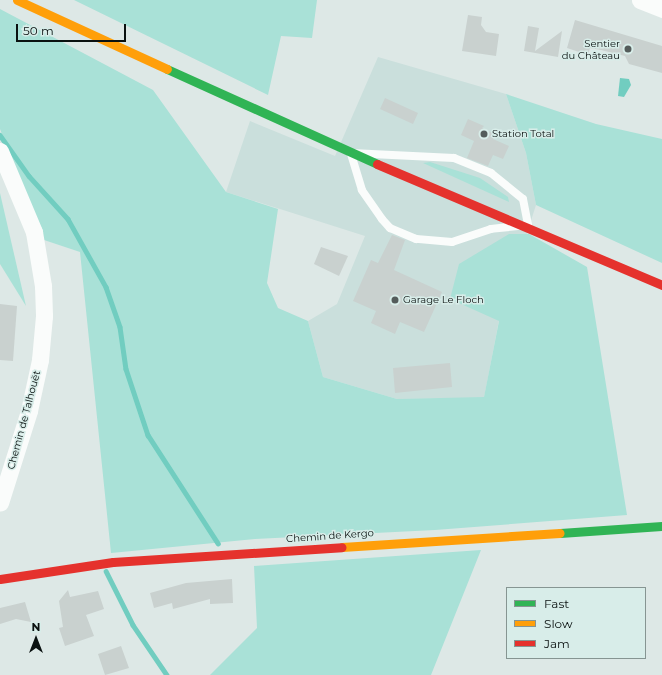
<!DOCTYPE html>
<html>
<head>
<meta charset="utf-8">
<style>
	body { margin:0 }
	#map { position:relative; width:662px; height:675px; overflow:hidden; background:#dde8e6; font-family:Montserrat,sans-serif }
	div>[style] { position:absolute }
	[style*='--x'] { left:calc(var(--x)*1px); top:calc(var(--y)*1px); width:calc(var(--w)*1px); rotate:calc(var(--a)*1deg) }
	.built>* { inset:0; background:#cadfdc }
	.green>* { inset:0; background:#a9e1d7 }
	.water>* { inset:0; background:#71cdc0 }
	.stream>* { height:4.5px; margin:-2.25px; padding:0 2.25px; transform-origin:2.25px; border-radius:2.25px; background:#71cdc0 }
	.building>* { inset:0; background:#c9d1cf }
	.lane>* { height:8px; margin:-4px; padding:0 4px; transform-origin:4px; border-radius:4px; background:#fafcfb }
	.street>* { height:17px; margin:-8.5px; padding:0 8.5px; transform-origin:8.5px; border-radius:8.5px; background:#fafcfb }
	.fast>* { height:9px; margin:-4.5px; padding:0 4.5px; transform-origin:4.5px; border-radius:4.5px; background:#30b455 }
	.slow>* { height:9px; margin:-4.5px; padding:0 4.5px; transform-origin:4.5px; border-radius:4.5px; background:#ff9f0a }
	.jam>* { height:9px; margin:-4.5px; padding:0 4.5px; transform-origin:4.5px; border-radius:4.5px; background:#e5322d }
	.dots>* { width:11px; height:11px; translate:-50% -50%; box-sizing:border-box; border:2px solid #d8ede9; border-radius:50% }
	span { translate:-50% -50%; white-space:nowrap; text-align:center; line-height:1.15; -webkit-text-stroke:3px #d8ede9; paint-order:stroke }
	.poi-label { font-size:10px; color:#0a1110 }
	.right { translate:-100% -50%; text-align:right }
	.left { translate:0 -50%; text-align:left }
	.street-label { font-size:10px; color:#0a1110 }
	.legend { position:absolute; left:506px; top:587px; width:140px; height:72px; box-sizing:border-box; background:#d8ede9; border:1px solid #869592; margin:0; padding:5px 7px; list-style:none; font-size:12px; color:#0a1110 }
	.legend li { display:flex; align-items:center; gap:8px; height:20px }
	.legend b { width:20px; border:1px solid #869592 }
	.north { position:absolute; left:16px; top:619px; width:40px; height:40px; -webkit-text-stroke:3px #d8ede9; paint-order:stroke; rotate:0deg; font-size:11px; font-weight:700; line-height:16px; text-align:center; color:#0a1110 }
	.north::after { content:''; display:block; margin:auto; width:14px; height:18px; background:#0a1110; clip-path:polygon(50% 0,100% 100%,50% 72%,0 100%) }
	.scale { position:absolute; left:16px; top:24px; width:110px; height:18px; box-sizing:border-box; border:2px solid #0a1110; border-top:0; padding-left:5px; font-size:12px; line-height:14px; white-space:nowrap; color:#0a1110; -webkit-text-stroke:3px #d8ede9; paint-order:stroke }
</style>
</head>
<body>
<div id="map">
	<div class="built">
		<i style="clip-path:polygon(378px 57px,506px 94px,526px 153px,536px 205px,499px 320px,484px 398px,397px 399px,323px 377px,308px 321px,337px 304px,365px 236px,226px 192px,250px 121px,335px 156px)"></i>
	</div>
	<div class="green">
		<i style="clip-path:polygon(74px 0,317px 0,312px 38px,281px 36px,268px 95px)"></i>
		<i style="clip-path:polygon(0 9px,153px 90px,226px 192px,278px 209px,267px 283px,278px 308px,308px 321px,323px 377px,397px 399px,484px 397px,499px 321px,450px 299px,459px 264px,509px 234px,529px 234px,587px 267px,627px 515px,435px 530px,255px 539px,111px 553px,80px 252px,41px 239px,0 129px)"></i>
		<i style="clip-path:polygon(506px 94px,596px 124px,662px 139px,662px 263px,536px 205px,526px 153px)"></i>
		<i style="clip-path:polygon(430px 162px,480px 178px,508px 197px,509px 202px,423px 163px)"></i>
		<i style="clip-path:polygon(0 193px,26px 306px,0 264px)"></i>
		<i style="clip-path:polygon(481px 550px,431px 675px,210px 675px,257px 628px,254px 566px)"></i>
	</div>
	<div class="water">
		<i style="clip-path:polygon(620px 78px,629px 79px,631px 85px,624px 97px,618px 96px)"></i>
	</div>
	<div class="stream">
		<i style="--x:0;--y:135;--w:50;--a:54.7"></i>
		<i style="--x:29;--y:176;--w:58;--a:47.8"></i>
		<i style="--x:68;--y:219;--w:78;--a:60.8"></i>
		<i style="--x:106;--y:287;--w:42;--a:70.7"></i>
		<i style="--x:120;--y:327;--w:42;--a:81.9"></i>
		<i style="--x:126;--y:369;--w:70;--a:71.6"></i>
		<i style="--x:148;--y:435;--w:129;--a:57.1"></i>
		<i style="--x:106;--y:571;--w:60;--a:63.4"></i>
		<i style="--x:133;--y:625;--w:60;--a:55.8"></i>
	</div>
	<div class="building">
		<i style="clip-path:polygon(468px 15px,482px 17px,481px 25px,486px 32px,499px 34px,496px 56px,462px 51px)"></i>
		<i style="clip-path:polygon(575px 20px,662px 46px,662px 73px,629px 64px,625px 56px,601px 50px,590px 48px,588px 55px,567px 48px)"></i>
		<i style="clip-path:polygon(528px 26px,539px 28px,535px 51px,562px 31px,558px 57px,524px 51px)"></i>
		<i style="clip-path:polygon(385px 98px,418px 113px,413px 124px,380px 109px)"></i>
		<i style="clip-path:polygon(468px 119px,484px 126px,482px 128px,495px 134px,493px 139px,509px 146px,503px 159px,493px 155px,488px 166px,467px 158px,474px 141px,461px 135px)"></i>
		<i style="clip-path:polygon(392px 235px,405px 240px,394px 270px,442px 292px,424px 332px,400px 322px,395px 334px,371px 323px,376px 311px,353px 301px,371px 260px,378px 263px)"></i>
		<i style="clip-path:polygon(321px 247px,348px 256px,339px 276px,314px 264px)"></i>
		<i style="clip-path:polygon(0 304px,17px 306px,13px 361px,0 360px)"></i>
		<i style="clip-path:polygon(450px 363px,452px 387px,395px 393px,393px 368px)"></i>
		<i style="clip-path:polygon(232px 579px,233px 603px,210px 604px,210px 599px,173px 609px,172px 603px,154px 608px,150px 593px,186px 583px)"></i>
		<i style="clip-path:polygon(68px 590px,70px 597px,98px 591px,104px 609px,86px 615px,94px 636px,65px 646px,59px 628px,63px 627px,59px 601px)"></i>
		<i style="clip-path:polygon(25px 602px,31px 622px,16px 619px,0 624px,0 608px)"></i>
		<i style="clip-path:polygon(121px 646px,129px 668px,105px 675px,98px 654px)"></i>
	</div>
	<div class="lane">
		<i style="--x:351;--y:153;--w:103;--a:2.8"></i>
		<i style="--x:454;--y:158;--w:40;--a:22"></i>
		<i style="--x:491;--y:173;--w:41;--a:39.1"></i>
		<i style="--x:523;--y:199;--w:26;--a:79"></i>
		<i style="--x:528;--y:225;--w:37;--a:174"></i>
		<i style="--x:491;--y:229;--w:41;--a:161.6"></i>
		<i style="--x:452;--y:242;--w:36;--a:-175"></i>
		<i style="--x:416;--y:239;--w:28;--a:-157"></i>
		<i style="--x:390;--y:228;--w:12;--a:-132"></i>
		<i style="--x:382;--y:219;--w:35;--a:-125"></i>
		<i style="--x:362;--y:190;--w:39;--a:-107"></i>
	</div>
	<div class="street">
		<i style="--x:640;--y:0;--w:24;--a:22"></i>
		<i style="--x:0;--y:151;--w:88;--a:67.2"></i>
		<i style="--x:34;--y:232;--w:55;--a:80.5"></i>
		<i style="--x:43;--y:286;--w:30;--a:88"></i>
		<i style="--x:44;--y:316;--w:44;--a:95.2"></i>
		<i style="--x:40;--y:360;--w:52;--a:102.2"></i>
		<i style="--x:29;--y:411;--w:96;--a:107.5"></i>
	</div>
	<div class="fast">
		<i style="--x:167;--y:69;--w:230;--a:24.3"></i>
		<i style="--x:560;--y:533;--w:102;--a:-3.9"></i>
	</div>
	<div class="slow">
		<i style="--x:17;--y:0;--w:165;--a:24.7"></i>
		<i style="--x:342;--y:547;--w:218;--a:-3.7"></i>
	</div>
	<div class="jam">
		<i style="--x:377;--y:164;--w:310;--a:23"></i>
		<i style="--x:0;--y:579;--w:114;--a:-8.6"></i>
		<i style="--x:113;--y:562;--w:229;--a:-3.7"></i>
	</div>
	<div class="dots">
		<i style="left:628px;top:49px;background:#545c5b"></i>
		<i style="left:484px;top:134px;background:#545c5b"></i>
		<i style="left:395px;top:300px;background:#545c5b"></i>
	</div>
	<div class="poi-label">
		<span class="right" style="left:620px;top:49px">Sentier<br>du Château</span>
		<span class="left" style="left:492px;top:134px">Station Total</span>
		<span class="left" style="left:403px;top:300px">Garage Le Floch</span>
	</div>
	<div class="street-label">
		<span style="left:24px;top:420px;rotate:-75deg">Chemin de Talhouët</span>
		<span style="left:330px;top:536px;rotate:-4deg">Chemin de Kergo</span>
	</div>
	<ul class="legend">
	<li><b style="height:5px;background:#30b455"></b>Fast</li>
	<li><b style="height:5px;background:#ff9f0a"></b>Slow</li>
	<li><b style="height:5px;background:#e5322d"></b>Jam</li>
	</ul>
	<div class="north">N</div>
	<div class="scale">50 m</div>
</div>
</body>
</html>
